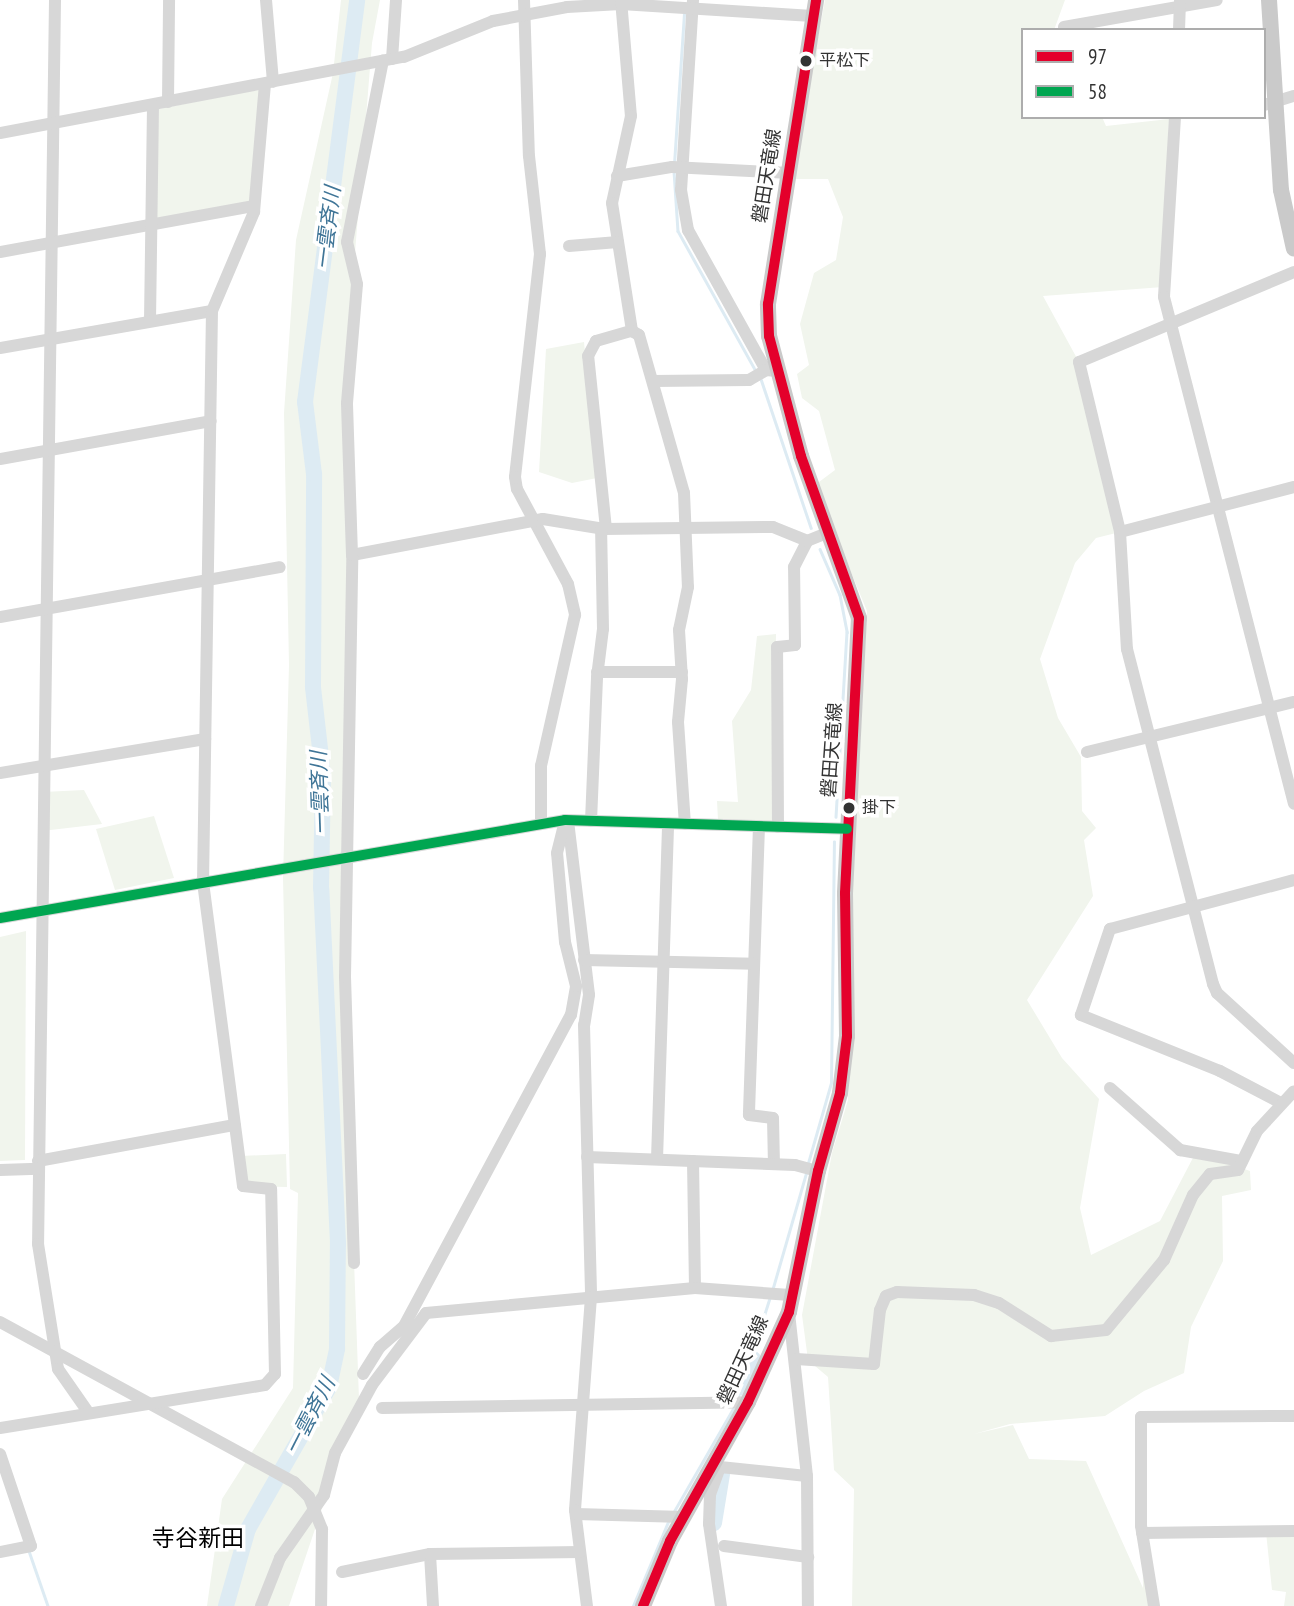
<!DOCTYPE html>
<html>
<head>
<meta charset="utf-8">
<style>
	body { margin:0 }
	#map { position:relative; width:1294px; height:1606px; overflow:hidden; background:#fff; font-family:"PT Sans Narrow","Noto Sans JP",sans-serif }
	div>[style] { position:absolute }
	[style*='--x'] { left:calc(var(--x)*1px); top:calc(var(--y)*1px); width:calc(var(--w)*1px); rotate:calc(var(--a)*1deg) }
	.green>* { inset:0; background:#f1f5ed }
	.stream>* { height:2.5px; margin:-1.25px; padding:0 1.25px; transform-origin:1.25px; border-radius:1.25px; background:#ddebf3 }
	.river>* { height:16px; margin:-8px; padding:0 8px; transform-origin:8px; border-radius:8px; background:#ddebf3 }
	.minor>* { height:12px; margin:-6px; padding:0 6px; transform-origin:6px; border-radius:6px; background:#d7d7d7 }
	.major>* { height:16px; margin:-8px; padding:0 8px; transform-origin:8px; border-radius:8px; background:#cacaca }
	.bus-1>* { height:10px; margin:-5px; padding:0 5px; transform-origin:5px; border-radius:5px; background:#e4002b }
	.bus-2>* { height:10px; margin:-5px; padding:0 5px; transform-origin:5px; border-radius:5px; background:#00a651 }
	.dots>* { width:19px; height:19px; translate:-50% -50%; box-sizing:border-box; border:4px solid #fff; border-radius:50% }
	span { translate:-50% -50%; white-space:nowrap; text-align:center; line-height:1.15; -webkit-text-stroke:7px #fff; paint-order:stroke }
	.bus-label { font-size:17px; color:#333 }
	.left { translate:0 -50%; text-align:left }
	.street-label { font-size:19px; color:#333 }
	.water-label { font-size:21px; color:#3f7597; font-style:italic }
	.quarter-label { font-size:23px; color:#000 }
	.legend { position:absolute; left:1021px; top:28px; width:245px; height:91px; box-sizing:border-box; background:#fff; border:2px solid #adadad; margin:0; padding:9px 12px; list-style:none; font-size:21px; color:#333 }
	.legend li { display:flex; align-items:center; gap:14px; height:35px }
	.legend b { width:35px; border:2px solid #adadad }
</style>
</head>
<body>
<div id="map">
	<div class="green">
		<i style="clip-path:polygon(341px 0,380px 0,372px 43px,345px 376px,350px 621px,350px 1150px,359px 1399px,289px 1606px,207px 1606px,222px 1499px,293px 1388px,298px 1193px,290px 1189px,283px 878px,289px 665px,284px 413px,296px 240px,333px 73px)"></i>
		<i style="clip-path:polygon(825px 0,1065px 0,1054px 30px,1023px 30px,1023px 117px,1102px 117px,1106px 126px,1169px 119px,1163px 287px,1043px 296px,1079px 362px,1120px 532px,1096px 538px,1075px 563px,1040px 659px,1058px 718px,1081px 757px,1082px 811px,1096px 828px,1084px 840px,1093px 896px,1027px 1000px,1062px 1058px,1099px 1099px,1080px 1208px,1091px 1255px,1160px 1221px,1196px 1152px,1250px 1171px,1251px 1190px,1222px 1196px,1223px 1261px,1191px 1327px,1184px 1373px,1144px 1391px,1105px 1416px,1010px 1424px,974px 1434px,1013px 1425px,1029px 1459px,1086px 1461px,1143px 1588px,1142px 1533px,1154px 1606px,852px 1606px,854px 1489px,834px 1470px,828px 1377px,808px 1360px,802px 1315px,832px 1153px,848px 1100px,852px 905px,867px 611px,815px 485px,835px 470px,819px 411px,802px 398px,797px 374px,809px 365px,800px 324px,814px 273px,836px 260px,843px 217px,828px 179px,792px 179px)"></i>
		<i style="clip-path:polygon(259px 89px,254px 202px,151px 225px,159px 109px)"></i>
		<i style="clip-path:polygon(584px 342px,597px 478px,572px 483px,539px 472px,546px 349px)"></i>
		<i style="clip-path:polygon(776px 634px,773px 821px,718px 820px,717px 801px,738px 802px,732px 721px,751px 690px,757px 636px)"></i>
		<i style="clip-path:polygon(84px 790px,102px 824px,42px 831px,43px 792px)"></i>
		<i style="clip-path:polygon(154px 816px,174px 878px,115px 890px,96px 829px)"></i>
		<i style="clip-path:polygon(26px 931px,25px 1160px,0 1161px,0 937px)"></i>
		<i style="clip-path:polygon(286px 1154px,287px 1187px,243px 1186px,241px 1156px)"></i>
		<i style="clip-path:polygon(1294px 1531px,1294px 1606px,1284px 1606px,1286px 1592px,1272px 1590px,1266px 1532px)"></i>
	</div>
	<div class="stream">
		<i style="--x:674;--y:164;--w:150;--a:-86.2"></i>
		<i style="--x:674;--y:171;--w:60;--a:86.2"></i>
		<i style="--x:678;--y:231;--w:160;--a:60.9"></i>
		<i style="--x:761;--y:379;--w:157;--a:71.4"></i>
		<i style="--x:820;--y:549;--w:50;--a:66.5"></i>
		<i style="--x:840;--y:595;--w:38;--a:79"></i>
		<i style="--x:847;--y:632;--w:185;--a:93.4"></i>
		<i style="--x:808;--y:1163;--w:83;--a:-74"></i>
		<i style="--x:831;--y:1083;--w:241;--a:-89.3"></i>
		<i style="--x:772;--y:1291;--w:123;--a:-73.9"></i>
		<i style="--x:738;--y:1397;--w:105;--a:-72.3"></i>
		<i style="--x:673;--y:1513;--w:122;--a:-60.1"></i>
		<i style="--x:29;--y:1551;--w:58;--a:70.9"></i>
		<i style="--x:633;--y:1606;--w:91;--a:-67.4"></i>
	</div>
	<div class="river">
		<i style="--x:746;--y:1389;--w:31;--a:-77"></i>
		<i style="--x:714;--y:1523;--w:50;--a:-80.7"></i>
		<i style="--x:226;--y:1606;--w:80;--a:-74.1"></i>
		<i style="--x:248;--y:1529;--w:163;--a:-60.3"></i>
		<i style="--x:329;--y:1387;--w:40;--a:-78"></i>
		<i style="--x:337;--y:1348;--w:105;--a:-89.5"></i>
		<i style="--x:338;--y:1243;--w:355;--a:-92.7"></i>
		<i style="--x:321;--y:888;--w:113;--a:-89"></i>
		<i style="--x:323;--y:775;--w:89;--a:-96.5"></i>
		<i style="--x:313;--y:687;--w:213;--a:-89.7"></i>
		<i style="--x:314;--y:474;--w:73;--a:-97.1"></i>
		<i style="--x:305;--y:402;--w:405;--a:-82.6"></i>
	</div>
	<div class="minor">
		<i style="--x:55;--y:0;--w:1244;--a:90.78"></i>
		<i style="--x:38;--y:1244;--w:127;--a:80.9"></i>
		<i style="--x:58;--y:1369;--w:52;--a:55.1"></i>
		<i style="--x:266;--y:0;--w:82;--a:85.1"></i>
		<i style="--x:524;--y:0;--w:156;--a:88.2"></i>
		<i style="--x:529;--y:156;--w:99;--a:83.6"></i>
		<i style="--x:540;--y:254;--w:224;--a:96.4"></i>
		<i style="--x:515;--y:477;--w:12;--a:81"></i>
		<i style="--x:517;--y:489;--w:108;--a:61.8"></i>
		<i style="--x:568;--y:584;--w:32;--a:77"></i>
		<i style="--x:575;--y:615;--w:155;--a:102.7"></i>
		<i style="--x:541;--y:766;--w:56;--a:90"></i>
		<i style="--x:621;--y:0;--w:116;--a:85.1"></i>
		<i style="--x:631;--y:116;--w:89;--a:102.3"></i>
		<i style="--x:612;--y:203;--w:130;--a:81.1"></i>
		<i style="--x:632;--y:331;--w:8;--a:30"></i>
		<i style="--x:639;--y:335;--w:164;--a:74.1"></i>
		<i style="--x:684;--y:493;--w:94;--a:87.6"></i>
		<i style="--x:688;--y:587;--w:44;--a:101.8"></i>
		<i style="--x:679;--y:630;--w:49;--a:86.5"></i>
		<i style="--x:682;--y:679;--w:43;--a:95.3"></i>
		<i style="--x:678;--y:722;--w:102;--a:86.1"></i>
		<i style="--x:693;--y:0;--w:190;--a:93.6"></i>
		<i style="--x:681;--y:190;--w:41;--a:80.1"></i>
		<i style="--x:688;--y:230;--w:160;--a:60.9"></i>
		<i style="--x:766;--y:370;--w:11;--a:5"></i>
		<i style="--x:1064;--y:27;--w:155;--a:-10"></i>
		<i style="--x:1179;--y:30;--w:30;--a:-88"></i>
		<i style="--x:392;--y:59;--w:59;--a:-86.1"></i>
		<i style="--x:168;--y:102;--w:102;--a:-89.4"></i>
		<i style="--x:1264;--y:105;--w:31;--a:-17"></i>
		<i style="--x:1175;--y:117;--w:180;--a:93.5"></i>
		<i style="--x:1164;--y:297;--w:523;--a:75.62"></i>
		<i style="--x:0;--y:133;--w:411;--a:-10.7"></i>
		<i style="--x:404;--y:57;--w:96;--a:-22"></i>
		<i style="--x:493;--y:21;--w:75;--a:-10.7"></i>
		<i style="--x:567;--y:7;--w:54;--a:-3.2"></i>
		<i style="--x:621;--y:4;--w:192;--a:3.6"></i>
		<i style="--x:617;--y:176;--w:56;--a:-9.3"></i>
		<i style="--x:672;--y:167;--w:117;--a:2.9"></i>
		<i style="--x:569;--y:246;--w:49;--a:-4.7"></i>
		<i style="--x:0;--y:252;--w:257;--a:-10.3"></i>
		<i style="--x:1294;--y:272;--w:233;--a:157.3"></i>
		<i style="--x:1079;--y:362;--w:175;--a:76.4"></i>
		<i style="--x:1120;--y:532;--w:117;--a:86.6"></i>
		<i style="--x:1127;--y:649;--w:346;--a:75.6"></i>
		<i style="--x:1213;--y:984;--w:10;--a:66"></i>
		<i style="--x:1217;--y:993;--w:104;--a:42.3"></i>
		<i style="--x:150;--y:321;--w:216;--a:-89.2"></i>
		<i style="--x:0;--y:348;--w:215;--a:-9.9"></i>
		<i style="--x:653;--y:381;--w:96;--a:-0.6"></i>
		<i style="--x:749;--y:380;--w:20;--a:-30"></i>
		<i style="--x:0;--y:459;--w:214;--a:-10.2"></i>
		<i style="--x:606;--y:529;--w:174;--a:-95.9"></i>
		<i style="--x:588;--y:356;--w:17;--a:-62"></i>
		<i style="--x:596;--y:341;--w:37;--a:-16"></i>
		<i style="--x:1120;--y:532;--w:180;--a:-14.5"></i>
		<i style="--x:352;--y:555;--w:194;--a:-10.7"></i>
		<i style="--x:543;--y:519;--w:62;--a:9.3"></i>
		<i style="--x:604;--y:529;--w:169;--a:-0.7"></i>
		<i style="--x:773;--y:527;--w:37;--a:22"></i>
		<i style="--x:0;--y:617;--w:284;--a:-10.1"></i>
		<i style="--x:597;--y:672;--w:85;--a:0"></i>
		<i style="--x:1087;--y:752;--w:213;--a:-13.6"></i>
		<i style="--x:0;--y:773;--w:208;--a:-9.4"></i>
		<i style="--x:568;--y:821;--w:175;--a:83.1"></i>
		<i style="--x:589;--y:995;--w:30;--a:99"></i>
		<i style="--x:584;--y:1025;--w:272;--a:88.5"></i>
		<i style="--x:591;--y:1297;--w:214;--a:94.3"></i>
		<i style="--x:575;--y:1510;--w:97;--a:82.9"></i>
		<i style="--x:591;--y:821;--w:144;--a:-87.6"></i>
		<i style="--x:597;--y:677;--w:48;--a:-82.9"></i>
		<i style="--x:603;--y:629;--w:101;--a:-91.1"></i>
		<i style="--x:759;--y:826;--w:289;--a:92"></i>
		<i style="--x:749;--y:1115;--w:24;--a:7"></i>
		<i style="--x:773;--y:1118;--w:46;--a:88.8"></i>
		<i style="--x:778;--y:827;--w:180;--a:-90.3"></i>
		<i style="--x:777;--y:647;--w:18;--a:-6"></i>
		<i style="--x:795;--y:645;--w:78;--a:-90.7"></i>
		<i style="--x:794;--y:567;--w:29;--a:-63"></i>
		<i style="--x:807;--y:541;--w:22;--a:-22"></i>
		<i style="--x:0;--y:918;--w:573;--a:-9.84"></i>
		<i style="--x:565;--y:820;--w:282;--a:1.8"></i>
		<i style="--x:584;--y:960;--w:170;--a:1.3"></i>
		<i style="--x:1110;--y:1088;--w:94;--a:41.5"></i>
		<i style="--x:1180;--y:1150;--w:63;--a:10.1"></i>
		<i style="--x:1279;--y:1102;--w:67;--a:-152.3"></i>
		<i style="--x:1220;--y:1071;--w:150;--a:-158.1"></i>
		<i style="--x:1081;--y:1015;--w:91;--a:-71.4"></i>
		<i style="--x:1110;--y:929;--w:190;--a:-14.9"></i>
		<i style="--x:587;--y:1157;--w:208;--a:2.2"></i>
		<i style="--x:795;--y:1165;--w:24;--a:15"></i>
		<i style="--x:657;--y:1159;--w:336;--a:-88.1"></i>
		<i style="--x:38;--y:1161;--w:200;--a:-10.4"></i>
		<i style="--x:693;--y:1161;--w:127;--a:89.1"></i>
		<i style="--x:0;--y:1170;--w:38;--a:-2"></i>
		<i style="--x:354;--y:1263;--w:286;--a:-91.8"></i>
		<i style="--x:345;--y:977;--w:422;--a:-89"></i>
		<i style="--x:352;--y:555;--w:152;--a:-91.9"></i>
		<i style="--x:347;--y:403;--w:119;--a:-85.2"></i>
		<i style="--x:357;--y:284;--w:43;--a:-103.4"></i>
		<i style="--x:347;--y:242;--w:185;--a:-78.8"></i>
		<i style="--x:789;--y:1313;--w:164;--a:83.7"></i>
		<i style="--x:807;--y:1476;--w:130;--a:89.6"></i>
		<i style="--x:0;--y:1322;--w:335;--a:28.6"></i>
		<i style="--x:294;--y:1482;--w:21;--a:45"></i>
		<i style="--x:309;--y:1497;--w:35;--a:68"></i>
		<i style="--x:322;--y:1529;--w:77;--a:90.7"></i>
		<i style="--x:796;--y:1359;--w:78;--a:3.7"></i>
		<i style="--x:874;--y:1364;--w:54;--a:-83.7"></i>
		<i style="--x:880;--y:1310;--w:15;--a:-67"></i>
		<i style="--x:886;--y:1296;--w:12;--a:-20"></i>
		<i style="--x:897;--y:1292;--w:77;--a:2.2"></i>
		<i style="--x:974;--y:1295;--w:26;--a:18"></i>
		<i style="--x:999;--y:1303;--w:62;--a:32.4"></i>
		<i style="--x:1051;--y:1336;--w:55;--a:-6.2"></i>
		<i style="--x:1106;--y:1330;--w:91;--a:-50.4"></i>
		<i style="--x:1164;--y:1260;--w:71;--a:-66"></i>
		<i style="--x:1193;--y:1195;--w:27;--a:-51"></i>
		<i style="--x:1210;--y:1174;--w:28;--a:-8"></i>
		<i style="--x:1238;--y:1170;--w:43;--a:-64"></i>
		<i style="--x:1257;--y:1131;--w:54;--a:-47.2"></i>
		<i style="--x:363;--y:1374;--w:32;--a:-58"></i>
		<i style="--x:380;--y:1347;--w:32;--a:-41"></i>
		<i style="--x:404;--y:1326;--w:353;--a:-61.8"></i>
		<i style="--x:571;--y:1015;--w:29;--a:-80"></i>
		<i style="--x:576;--y:986;--w:45;--a:-104"></i>
		<i style="--x:565;--y:942;--w:89;--a:-95.1"></i>
		<i style="--x:557;--y:853;--w:34;--a:-76"></i>
		<i style="--x:382;--y:1408;--w:366;--a:-0.9"></i>
		<i style="--x:0;--y:1428;--w:268;--a:-9.2"></i>
		<i style="--x:265;--y:1385;--w:15;--a:-48"></i>
		<i style="--x:275;--y:1374;--w:185;--a:-91.2"></i>
		<i style="--x:271;--y:1189;--w:28;--a:-174"></i>
		<i style="--x:243;--y:1186;--w:306;--a:-97.5"></i>
		<i style="--x:203;--y:883;--w:572;--a:-89.1"></i>
		<i style="--x:212;--y:311;--w:108;--a:-67"></i>
		<i style="--x:254;--y:212;--w:128;--a:-85.1"></i>
		<i style="--x:0;--y:1454;--w:97;--a:71.4"></i>
		<i style="--x:31;--y:1546;--w:32;--a:169"></i>
		<i style="--x:713;--y:1464;--w:8;--a:23"></i>
		<i style="--x:720;--y:1467;--w:30;--a:110"></i>
		<i style="--x:710;--y:1495;--w:29;--a:92"></i>
		<i style="--x:709;--y:1524;--w:83;--a:81.7"></i>
		<i style="--x:720;--y:1467;--w:87;--a:5.9"></i>
		<i style="--x:576;--y:1514;--w:108;--a:1.6"></i>
		<i style="--x:1142;--y:1533;--w:152;--a:-0.8"></i>
		<i style="--x:724;--y:1546;--w:85;--a:7.5"></i>
		<i style="--x:430;--y:1554;--w:52;--a:86.7"></i>
		<i style="--x:342;--y:1572;--w:90;--a:-11.6"></i>
		<i style="--x:430;--y:1554;--w:150;--a:-0.8"></i>
		<i style="--x:261;--y:1606;--w:52;--a:-68.4"></i>
		<i style="--x:280;--y:1558;--w:77;--a:-55.1"></i>
		<i style="--x:324;--y:1495;--w:43;--a:-75.3"></i>
		<i style="--x:335;--y:1453;--w:77;--a:-61.4"></i>
		<i style="--x:372;--y:1385;--w:90;--a:-53.1"></i>
		<i style="--x:426;--y:1313;--w:270;--a:-5.3"></i>
		<i style="--x:695;--y:1288;--w:95;--a:4.2"></i>
		<i style="--x:1154;--y:1606;--w:81;--a:-99.2"></i>
		<i style="--x:1141;--y:1526;--w:109;--a:-90"></i>
		<i style="--x:1141;--y:1417;--w:153;--a:-0.4"></i>
	</div>
	<div class="major">
		<i style="--x:1269;--y:0;--w:190;--a:86.4"></i>
		<i style="--x:1281;--y:190;--w:60;--a:77.6"></i>
		<i style="--x:643;--y:1606;--w:70;--a:-67.4"></i>
		<i style="--x:670;--y:1541;--w:159;--a:-60.7"></i>
		<i style="--x:748;--y:1402;--w:99;--a:-65.5"></i>
		<i style="--x:789;--y:1312;--w:144;--a:-78.4"></i>
		<i style="--x:818;--y:1171;--w:81;--a:-74.2"></i>
		<i style="--x:840;--y:1093;--w:57;--a:-83"></i>
		<i style="--x:847;--y:1036;--w:143;--a:-90.8"></i>
		<i style="--x:845;--y:893;--w:275;--a:-87.1"></i>
		<i style="--x:859;--y:618;--w:172;--a:-109.7"></i>
		<i style="--x:801;--y:456;--w:124;--a:-104.9"></i>
		<i style="--x:769;--y:336;--w:32;--a:-92"></i>
		<i style="--x:768;--y:304;--w:308;--a:-81"></i>
	</div>
	<div class="bus-1">
		<i style="--x:643;--y:1606;--w:70;--a:-67.4"></i>
		<i style="--x:670;--y:1541;--w:159;--a:-60.7"></i>
		<i style="--x:748;--y:1402;--w:99;--a:-65.5"></i>
		<i style="--x:789;--y:1312;--w:144;--a:-78.4"></i>
		<i style="--x:818;--y:1171;--w:81;--a:-74.2"></i>
		<i style="--x:840;--y:1093;--w:57;--a:-83"></i>
		<i style="--x:847;--y:1036;--w:143;--a:-90.8"></i>
		<i style="--x:845;--y:893;--w:275;--a:-87.1"></i>
		<i style="--x:859;--y:618;--w:172;--a:-109.7"></i>
		<i style="--x:801;--y:456;--w:124;--a:-104.9"></i>
		<i style="--x:769;--y:336;--w:32;--a:-92"></i>
		<i style="--x:768;--y:304;--w:308;--a:-81"></i>
	</div>
	<div class="bus-2">
		<i style="--x:0;--y:918;--w:573;--a:-9.84"></i>
		<i style="--x:565;--y:820;--w:282;--a:1.8"></i>
	</div>
	<div class="dots">
		<i style="left:806px;top:61px;background:#333"></i>
		<i style="left:849px;top:808px;background:#333"></i>
	</div>
	<div class="bus-label">
		<span class="left" style="left:819px;top:61px">平松下</span>
		<span class="left" style="left:862px;top:808px">掛下</span>
	</div>
	<div class="street-label">
		<span style="left:767px;top:176px;rotate:-81deg">磐田天竜線</span>
		<span style="left:832px;top:750px;rotate:-86deg">磐田天竜線</span>
		<span style="left:743px;top:1360px;rotate:-65deg">磐田天竜線</span>
	</div>
	<div class="water-label">
		<span style="left:328px;top:228px;rotate:-83deg">一雲斉川</span>
		<span style="left:320px;top:793px;rotate:-92deg">一雲斉川</span>
		<span style="left:310px;top:1416px;rotate:-63deg">一雲斉川</span>
	</div>
	<div class="quarter-label">
		<span style="left:198px;top:1538px">寺谷新田</span>
	</div>
	<ul class="legend">
	<li><b style="height:9px;background:#e4002b"></b>97</li>
	<li><b style="height:9px;background:#00a651"></b>58</li>
	</ul>
</div>
</body>
</html>
